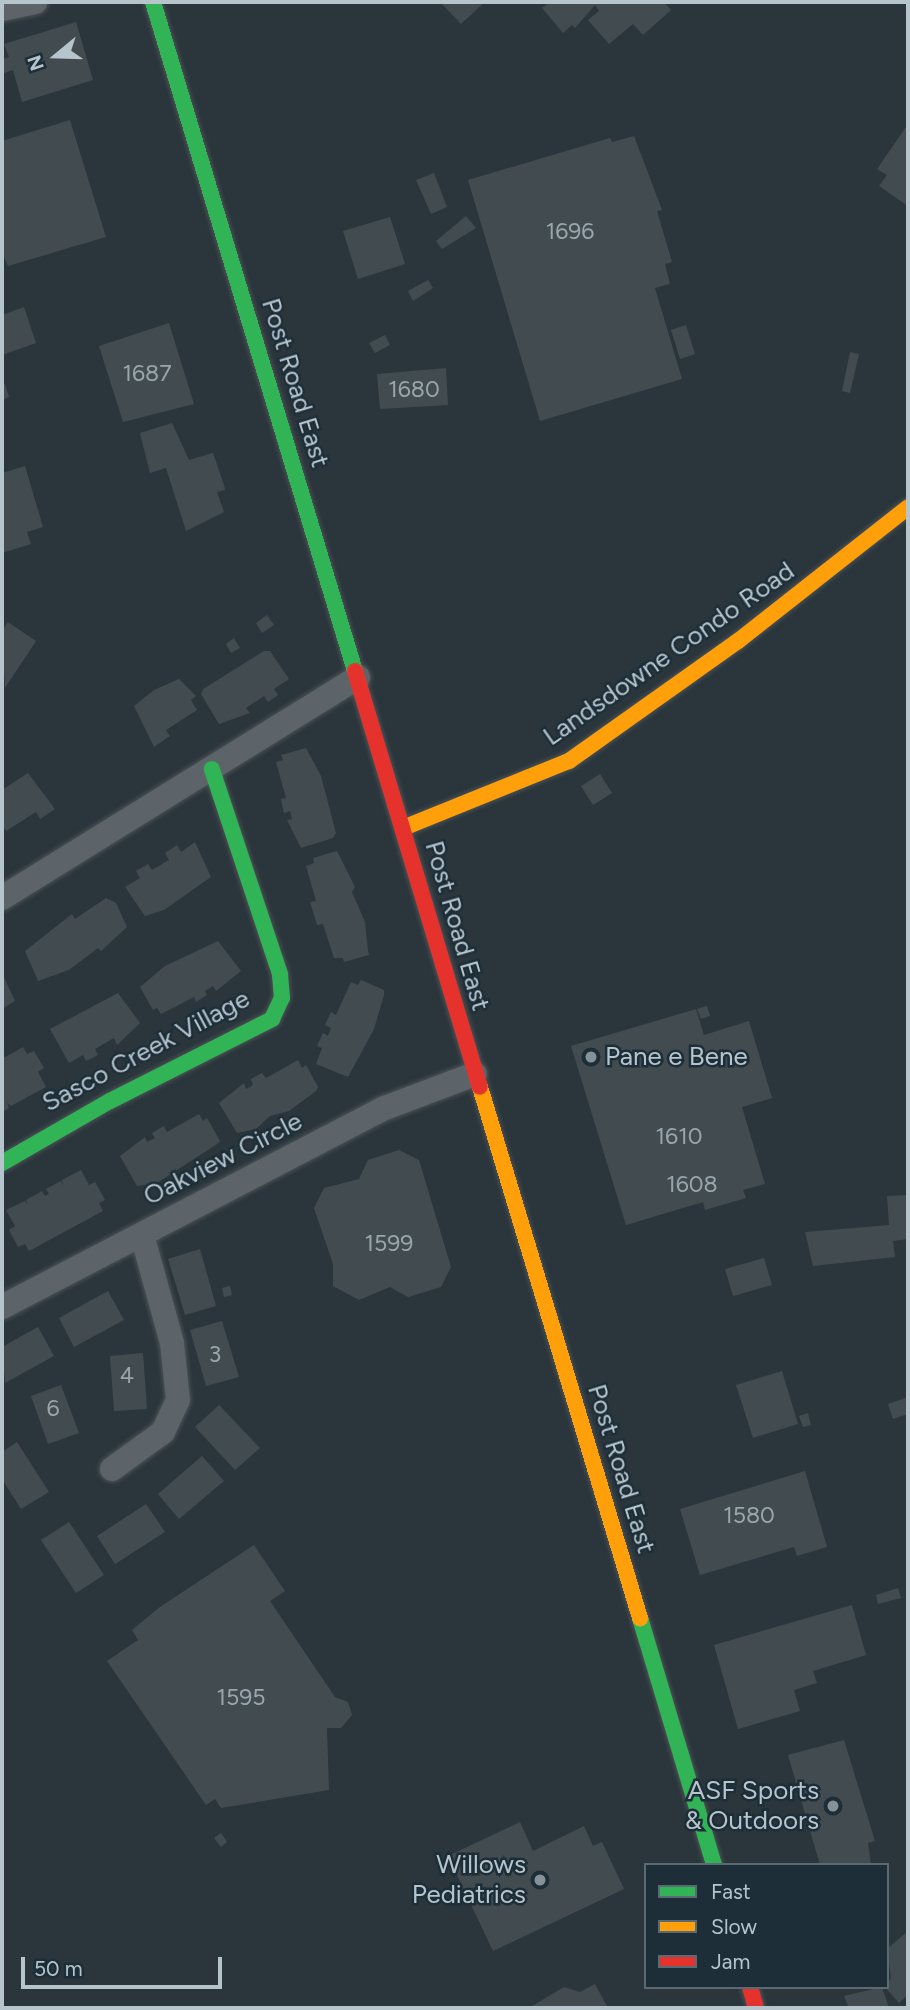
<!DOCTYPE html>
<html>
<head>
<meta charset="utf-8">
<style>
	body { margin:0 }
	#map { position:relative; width:910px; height:2010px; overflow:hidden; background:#2b363c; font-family:Figtree,sans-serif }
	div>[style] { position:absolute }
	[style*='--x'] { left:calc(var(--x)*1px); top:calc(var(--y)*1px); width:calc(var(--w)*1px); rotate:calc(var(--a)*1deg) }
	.building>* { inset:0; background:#424b50 }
	.roads { filter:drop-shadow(0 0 2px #4a5256) drop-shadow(0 0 2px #4a5256) }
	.street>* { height:24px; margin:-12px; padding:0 12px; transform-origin:12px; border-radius:12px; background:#5c6469 }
	.fast>* { height:16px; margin:-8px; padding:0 8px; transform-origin:8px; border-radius:8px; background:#30b455 }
	.slow>* { height:16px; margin:-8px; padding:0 8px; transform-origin:8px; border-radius:8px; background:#ff9f0a }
	.jam>* { height:16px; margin:-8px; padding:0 8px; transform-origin:8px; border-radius:8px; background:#e5322d }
	.dots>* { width:19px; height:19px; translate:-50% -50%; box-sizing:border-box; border:4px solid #1d2e38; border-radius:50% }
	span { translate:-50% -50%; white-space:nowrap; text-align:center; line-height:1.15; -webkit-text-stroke:5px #1d2e38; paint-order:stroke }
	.number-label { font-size:23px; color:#99a6ad }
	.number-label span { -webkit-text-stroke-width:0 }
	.street-label { font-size:26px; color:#b6c4cc }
	.poi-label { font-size:26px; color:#b6c4cc }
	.left { translate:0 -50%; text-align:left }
	.right { translate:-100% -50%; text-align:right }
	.frame { position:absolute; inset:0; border:4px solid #b6c4cc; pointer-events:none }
	.legend { position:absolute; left:644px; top:1863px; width:245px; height:126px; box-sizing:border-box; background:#1d2e38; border:2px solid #5a6a73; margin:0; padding:9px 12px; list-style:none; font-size:21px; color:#b6c4cc }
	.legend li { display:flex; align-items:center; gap:14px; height:35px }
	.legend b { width:35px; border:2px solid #5a6a73 }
	.north { position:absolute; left:21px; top:21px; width:70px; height:70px; -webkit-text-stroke:5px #1d2e38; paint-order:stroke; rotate:251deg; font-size:19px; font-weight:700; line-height:28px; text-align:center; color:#b6c4cc }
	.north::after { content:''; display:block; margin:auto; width:24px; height:32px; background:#b6c4cc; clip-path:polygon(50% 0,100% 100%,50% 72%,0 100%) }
	.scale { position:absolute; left:21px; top:1957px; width:201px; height:32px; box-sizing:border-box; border:4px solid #b6c4cc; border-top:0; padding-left:9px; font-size:21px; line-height:24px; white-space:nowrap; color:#b6c4cc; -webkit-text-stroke:5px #1d2e38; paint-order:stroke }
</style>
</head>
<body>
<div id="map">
	<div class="building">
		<i style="clip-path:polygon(440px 2px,485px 2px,461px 24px)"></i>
		<i style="clip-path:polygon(550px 2px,664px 2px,671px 10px,643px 35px,633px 24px,609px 44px,588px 20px,599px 11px,595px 5px,575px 28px,572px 25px,563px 33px,542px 8px)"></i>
		<i style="clip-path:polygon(76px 22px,93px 80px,22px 102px,13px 70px,4px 73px,2px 65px,2px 59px,9px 57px,4px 44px)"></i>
		<i style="clip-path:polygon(70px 120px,106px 237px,8px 266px,2px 253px,2px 141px)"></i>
		<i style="clip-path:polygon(906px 127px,908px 128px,908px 206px,879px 186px,887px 175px,877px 169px)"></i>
		<i style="clip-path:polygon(634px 136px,662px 210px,657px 211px,672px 262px,665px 264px,670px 284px,655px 288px,682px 379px,540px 421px,468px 180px,610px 138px,612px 142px)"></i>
		<i style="clip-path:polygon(434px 173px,447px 207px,431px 214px,416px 180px)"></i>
		<i style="clip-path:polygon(466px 216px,476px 228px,442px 249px,436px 241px)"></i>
		<i style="clip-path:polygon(390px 217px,405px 264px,358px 279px,343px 231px)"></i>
		<i style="clip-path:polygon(428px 280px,433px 288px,413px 301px,408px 291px)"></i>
		<i style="clip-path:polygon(24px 307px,36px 343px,2px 355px,2px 315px)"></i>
		<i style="clip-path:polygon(169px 323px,194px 404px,123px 422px,99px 346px)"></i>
		<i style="clip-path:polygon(686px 325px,695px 354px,680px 359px,671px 330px)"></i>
		<i style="clip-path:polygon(385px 335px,390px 345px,375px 353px,369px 343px)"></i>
		<i style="clip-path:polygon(850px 352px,859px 354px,850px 393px,842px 391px)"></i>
		<i style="clip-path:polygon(446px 368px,448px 405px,380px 409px,377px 374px)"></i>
		<i style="clip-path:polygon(5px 384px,9px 397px,2px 400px,2px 386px)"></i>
		<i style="clip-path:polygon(172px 423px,189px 460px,213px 453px,224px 485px,225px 490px,217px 492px,224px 512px,186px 531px,166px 468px,150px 473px,140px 433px)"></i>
		<i style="clip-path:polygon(25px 466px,43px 527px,27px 532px,31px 544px,2px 553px,2px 473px)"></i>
		<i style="clip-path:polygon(267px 615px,274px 625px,262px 633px,256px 623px)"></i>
		<i style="clip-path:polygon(8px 622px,36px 641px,5px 688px,2px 631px)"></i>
		<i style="clip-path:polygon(234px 638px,240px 648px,231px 653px,226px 644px)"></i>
		<i style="clip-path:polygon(264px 651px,270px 651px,289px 679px,274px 689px,278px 695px,268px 702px,264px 696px,246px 708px,250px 713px,219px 724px,201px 694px,203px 689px)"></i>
		<i style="clip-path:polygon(179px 679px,196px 696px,191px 700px,197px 710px,166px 730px,170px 736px,154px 747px,134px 706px,154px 690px)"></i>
		<i style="clip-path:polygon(306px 748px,321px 776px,336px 833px,333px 838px,301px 848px,287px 820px,292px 819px,290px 811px,284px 813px,281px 799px,286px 798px,276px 762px,283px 760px,281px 755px)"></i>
		<i style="clip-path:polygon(28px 773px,55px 809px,40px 819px,36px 812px,6px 831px,2px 825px,2px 790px)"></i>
		<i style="clip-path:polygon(600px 774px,612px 793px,593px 805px,581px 786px)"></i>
		<i style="clip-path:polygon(195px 842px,211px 877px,164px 910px,145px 916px,125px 887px,140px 878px,136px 871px,148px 864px,152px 870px,169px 860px,165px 853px,177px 845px,181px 852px)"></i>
		<i style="clip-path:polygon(337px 851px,355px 887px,352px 892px,365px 922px,368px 950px,369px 955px,344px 962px,343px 958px,334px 958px,323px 924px,317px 925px,310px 902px,316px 901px,306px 866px,314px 863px,313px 858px)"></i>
		<i style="clip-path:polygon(106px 898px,116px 903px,127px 927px,101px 951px,98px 948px,69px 970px,38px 981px,25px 951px,72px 914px,75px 919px)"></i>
		<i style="clip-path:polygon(218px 941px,241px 971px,216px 991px,213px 986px,205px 991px,207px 995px,196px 1002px,194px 997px,161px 1014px,157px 1008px,153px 1010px,140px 987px,165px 966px)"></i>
		<i style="clip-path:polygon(2px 973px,15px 1001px,2px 1009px)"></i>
		<i style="clip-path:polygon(361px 980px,384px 990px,384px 995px,374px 1029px,348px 1077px,316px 1064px,322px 1048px,317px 1046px,323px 1033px,328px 1036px,331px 1028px,325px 1025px,331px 1012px,336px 1015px,351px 982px,358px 985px)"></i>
		<i style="clip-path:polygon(118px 993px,140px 1023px,117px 1045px,114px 1038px,95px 1049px,98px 1055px,86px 1061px,83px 1055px,69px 1063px,50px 1029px)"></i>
		<i style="clip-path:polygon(707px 1006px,710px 1016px,701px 1019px,697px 1009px)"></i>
		<i style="clip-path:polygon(696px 1009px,704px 1035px,749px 1021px,772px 1098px,742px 1107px,765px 1184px,743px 1190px,746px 1198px,705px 1210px,703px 1202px,626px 1225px,571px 1046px)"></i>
		<i style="clip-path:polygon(23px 1047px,27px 1054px,34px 1051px,44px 1068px,38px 1072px,46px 1087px,11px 1106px,7px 1103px,9px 1108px,2px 1112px,2px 1059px)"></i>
		<i style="clip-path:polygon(298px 1060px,302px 1068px,306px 1065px,318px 1087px,316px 1091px,289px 1111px,270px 1116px,256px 1129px,237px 1133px,219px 1103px,244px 1083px,246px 1089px,253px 1085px,251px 1079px,262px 1073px,266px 1078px)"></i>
		<i style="clip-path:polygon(199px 1114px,203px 1121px,207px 1118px,220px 1141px,217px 1144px,157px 1183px,137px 1186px,120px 1156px,145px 1137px,147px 1142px,155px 1138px,152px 1133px,164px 1126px,167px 1132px)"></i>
		<i style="clip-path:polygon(399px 1150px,419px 1160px,451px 1267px,441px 1287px,408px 1297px,390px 1287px,359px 1300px,333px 1286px,333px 1264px,314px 1208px,324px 1188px,359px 1179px,368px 1160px)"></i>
		<i style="clip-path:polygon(81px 1170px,89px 1185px,95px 1182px,105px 1200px,99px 1203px,103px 1211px,29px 1251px,25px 1244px,18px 1247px,9px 1230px,15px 1226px,6px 1210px,25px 1201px,28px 1205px,26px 1200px,42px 1191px,45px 1196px,49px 1194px,46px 1189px,61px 1181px,63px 1186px,62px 1180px)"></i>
		<i style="clip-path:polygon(908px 1195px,908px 1239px,893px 1241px,895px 1257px,813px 1266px,805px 1232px,889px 1225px,887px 1196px)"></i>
		<i style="clip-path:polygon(200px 1249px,216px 1306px,185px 1315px,168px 1259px)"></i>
		<i style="clip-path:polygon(764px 1258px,772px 1285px,733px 1296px,725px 1269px)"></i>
		<i style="clip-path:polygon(230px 1286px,232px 1295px,224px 1297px,222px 1288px)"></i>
		<i style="clip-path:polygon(108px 1291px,124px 1320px,74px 1347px,59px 1318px)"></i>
		<i style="clip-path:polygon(222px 1321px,239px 1377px,206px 1386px,190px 1330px)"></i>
		<i style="clip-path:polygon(38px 1327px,54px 1356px,5px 1383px,2px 1347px)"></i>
		<i style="clip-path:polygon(143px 1353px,147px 1409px,114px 1411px,110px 1356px)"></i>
		<i style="clip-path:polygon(782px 1371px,798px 1424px,753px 1438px,736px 1385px)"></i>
		<i style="clip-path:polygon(61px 1385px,79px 1433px,48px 1444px,31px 1396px)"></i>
		<i style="clip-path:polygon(908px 1397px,908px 1414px,893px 1419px,888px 1404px)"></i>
		<i style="clip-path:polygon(219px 1405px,260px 1448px,235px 1470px,195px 1427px)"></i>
		<i style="clip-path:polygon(808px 1413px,811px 1425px,803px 1427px,799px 1416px)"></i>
		<i style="clip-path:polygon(17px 1442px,49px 1492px,21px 1509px,2px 1479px,2px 1452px)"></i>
		<i style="clip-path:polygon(202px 1456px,224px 1481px,179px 1519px,158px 1494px)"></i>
		<i style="clip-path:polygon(805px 1471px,827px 1547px,797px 1556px,794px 1547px,700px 1575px,680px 1509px)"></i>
		<i style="clip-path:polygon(146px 1504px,165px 1532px,115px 1564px,97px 1536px)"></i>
		<i style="clip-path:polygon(69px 1522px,104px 1575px,76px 1593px,41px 1540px)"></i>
		<i style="clip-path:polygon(254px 1545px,285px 1591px,270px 1601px,335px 1697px,348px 1702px,352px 1715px,341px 1728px,327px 1728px,329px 1790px,221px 1808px,215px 1799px,206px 1805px,107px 1661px,138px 1640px,132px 1630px,160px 1607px)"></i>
		<i style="clip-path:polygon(898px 1588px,901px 1598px,878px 1604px,876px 1595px)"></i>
		<i style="clip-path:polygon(852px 1605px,866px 1655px,813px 1671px,817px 1683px,794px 1690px,800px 1711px,738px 1729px,714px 1645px)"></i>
		<i style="clip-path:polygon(844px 1740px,875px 1841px,868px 1843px,871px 1865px,820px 1865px,788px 1755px)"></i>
		<i style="clip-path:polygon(520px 1822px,533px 1851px,584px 1826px,593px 1846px,602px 1842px,624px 1889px,493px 1951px,448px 1856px)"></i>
		<i style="clip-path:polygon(221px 1833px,227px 1842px,221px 1847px,214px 1838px)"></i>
		<i style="clip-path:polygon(908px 1931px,908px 1995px,899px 2003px,885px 1987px,891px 1978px,887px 1949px)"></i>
		<i style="clip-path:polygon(595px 1984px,608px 2008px,529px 2008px,564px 1987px,580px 1992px)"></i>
		<i style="clip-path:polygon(882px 1987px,889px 2008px,849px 2008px,844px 1996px)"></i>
	</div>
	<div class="roads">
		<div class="street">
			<i style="--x:2;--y:9;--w:34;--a:-12"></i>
			<i style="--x:2;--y:898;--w:419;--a:-31.8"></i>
			<i style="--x:2;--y:1307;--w:432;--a:-27.5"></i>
			<i style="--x:385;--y:1108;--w:96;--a:-20.7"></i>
			<i style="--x:112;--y:1469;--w:63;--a:-36"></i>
			<i style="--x:163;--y:1432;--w:35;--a:-65"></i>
			<i style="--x:178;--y:1400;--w:57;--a:-96"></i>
			<i style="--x:172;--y:1343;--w:112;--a:-105.5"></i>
		</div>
		<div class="fast">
			<i style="--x:153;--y:2;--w:699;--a:73.2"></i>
			<i style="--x:2;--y:1163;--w:125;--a:-29.9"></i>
			<i style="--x:110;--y:1101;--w:182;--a:-26.8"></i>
			<i style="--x:272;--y:1019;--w:23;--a:-65"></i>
			<i style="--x:282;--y:998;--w:24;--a:-95"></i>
			<i style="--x:280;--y:974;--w:216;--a:-108.4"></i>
			<i style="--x:640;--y:1618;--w:258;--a:73.3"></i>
		</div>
		<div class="slow">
			<i style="--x:403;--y:828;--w:179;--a:-22"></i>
			<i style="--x:569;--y:761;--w:207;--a:-35.4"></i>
			<i style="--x:738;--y:641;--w:216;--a:-38.2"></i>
			<i style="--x:480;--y:1087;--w:555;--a:73.23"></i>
		</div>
		<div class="jam">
			<i style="--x:355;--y:671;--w:434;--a:73.3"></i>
			<i style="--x:750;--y:1987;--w:22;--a:74"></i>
		</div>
	</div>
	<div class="dots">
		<i style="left:591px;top:1057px;background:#85929a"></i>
		<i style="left:833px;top:1806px;background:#85929a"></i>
		<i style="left:540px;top:1880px;background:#85929a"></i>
	</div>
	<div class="number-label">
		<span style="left:570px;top:231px">1696</span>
		<span style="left:147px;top:373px">1687</span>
		<span style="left:414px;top:389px">1680</span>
		<span style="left:679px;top:1136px">1610</span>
		<span style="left:692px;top:1184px">1608</span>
		<span style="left:389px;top:1243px">1599</span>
		<span style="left:215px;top:1354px">3</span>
		<span style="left:127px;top:1375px">4</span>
		<span style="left:53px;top:1408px">6</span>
		<span style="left:749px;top:1515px">1580</span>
		<span style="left:241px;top:1697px">1595</span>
	</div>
	<div class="street-label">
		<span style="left:295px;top:383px;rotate:73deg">Post Road East</span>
		<span style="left:669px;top:654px;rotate:-35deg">Landsdowne Condo Road</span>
		<span style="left:457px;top:926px;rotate:74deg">Post Road East</span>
		<span style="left:146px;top:1051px;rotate:-28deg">Sasco Creek Village</span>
		<span style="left:223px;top:1159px;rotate:-27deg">Oakview Circle</span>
		<span style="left:621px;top:1469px;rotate:73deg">Post Road East</span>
	</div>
	<div class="poi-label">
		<span class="left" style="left:605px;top:1057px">Pane e Bene</span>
		<span class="right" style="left:819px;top:1806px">ASF Sports<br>&amp; Outdoors</span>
		<span class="right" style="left:526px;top:1880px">Willows<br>Pediatrics</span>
	</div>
	<div class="frame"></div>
	<ul class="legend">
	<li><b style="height:9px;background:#30b455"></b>Fast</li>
	<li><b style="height:9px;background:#ff9f0a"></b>Slow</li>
	<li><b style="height:9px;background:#e5322d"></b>Jam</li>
	</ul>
	<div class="north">N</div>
	<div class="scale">50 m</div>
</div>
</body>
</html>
